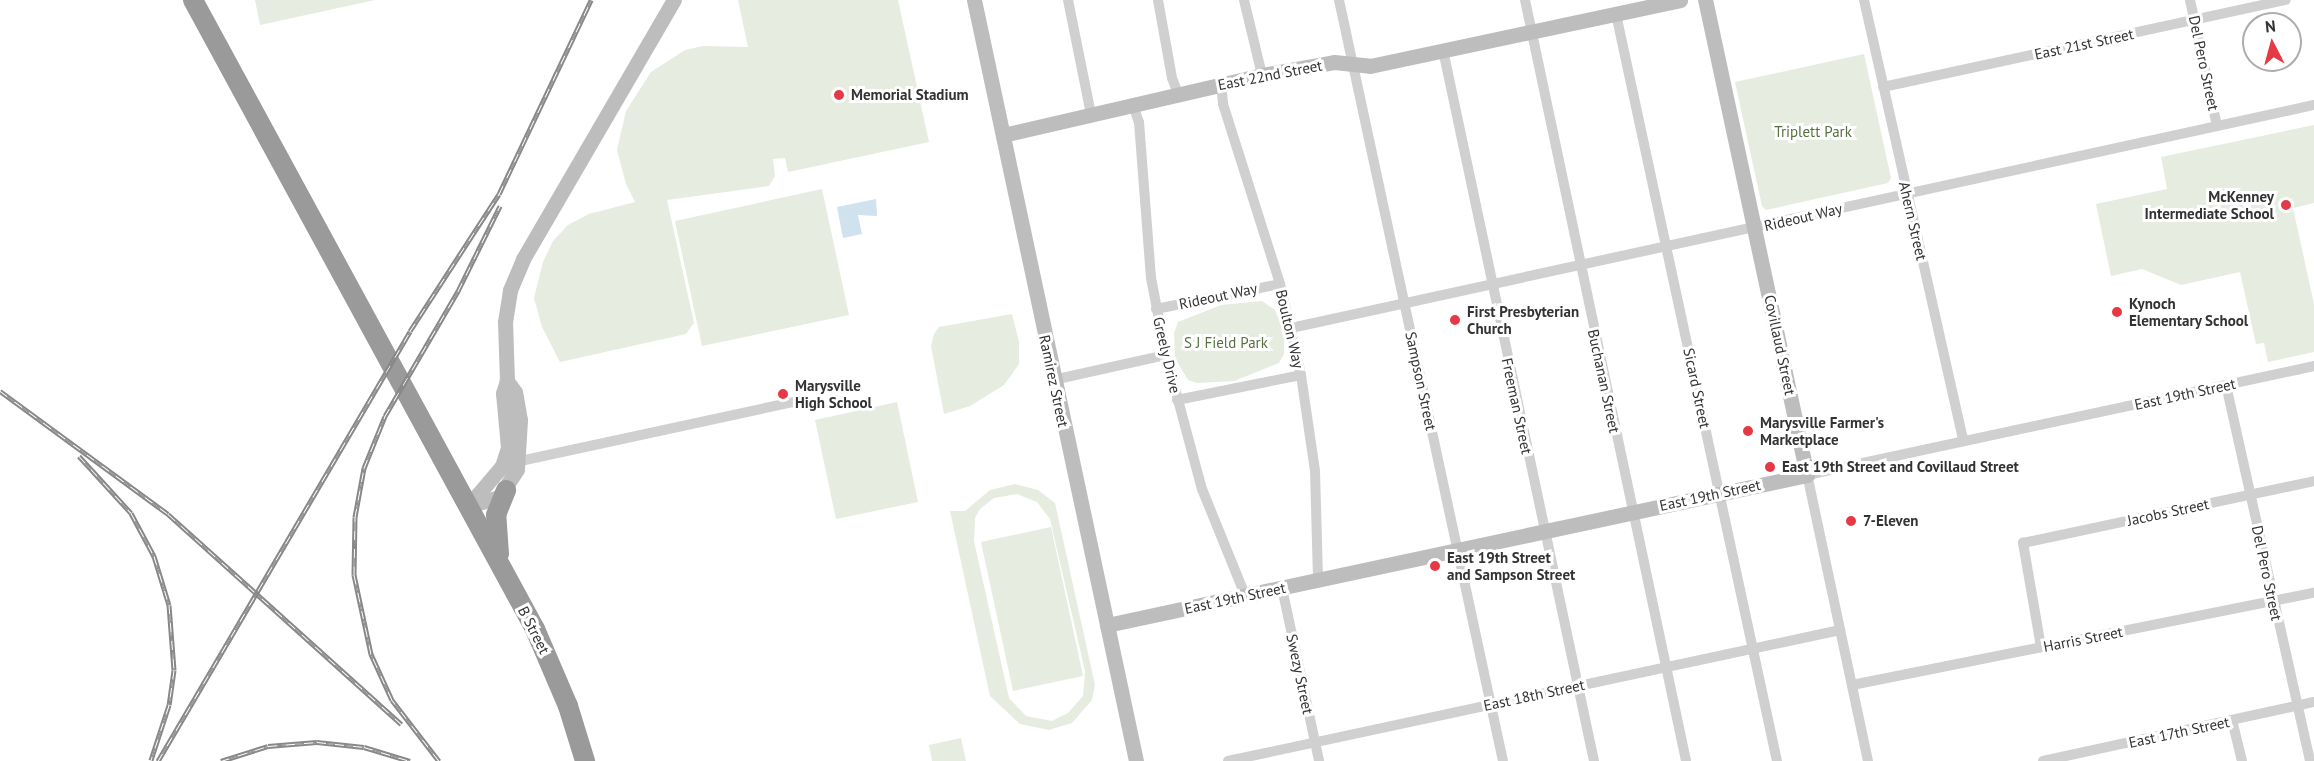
<!DOCTYPE html>
<html>
<head>
<meta charset="utf-8">
<style>
	body { margin:0 }
	#map { position:relative; width:2314px; height:761px; overflow:hidden; background:#fff; font-family:"PT Sans",sans-serif }
	div>[style] { position:absolute }
	[style*='--x'] { left:calc(var(--x)*1px); top:calc(var(--y)*1px); width:calc(var(--w)*1px); rotate:calc(var(--a)*1deg) }
	.green>* { inset:0; background:#e6ecdf }
	.water>* { inset:0; background:#cfe2ee }
	.street>* { height:10px; margin:-5px; padding:0 5px; transform-origin:5px; border-radius:5px; background:#d0d0d0 }
	.secondary>* { height:15px; margin:-7.5px; padding:0 7.5px; transform-origin:7.5px; border-radius:7.5px; background:#bdbdbd }
	.highway>* { height:20px; margin:-10px; padding:0 10px; transform-origin:10px; border-radius:10px; background:#9a9a9a }
	.rail>* { height:5px; margin-top:-2.5px; transform-origin:0; background:repeating-linear-gradient(90deg,#fff 0 9px,#888 0 18px); box-sizing:border-box; border-block:2px solid #888 }
	.dots>* { width:16px; height:16px; translate:-50% -50%; box-sizing:border-box; border:3px solid #fff; border-radius:50% }
	span { translate:-50% -50%; white-space:nowrap; text-align:center; line-height:1.15; -webkit-text-stroke:6px #fff; paint-order:stroke }
	.street-label { font-size:15px; color:#333 }
	.poi-label { font-size:15px; color:#333; font-weight:700 }
	.left { translate:0 -50%; text-align:left }
	.right { translate:-100% -50%; text-align:right }
	.park-label { font-size:15px; color:#56703f }
	.north { position:absolute; left:2242px; top:12px; width:60px; height:60px; box-sizing:border-box; background:#fff; border:2px solid #adadad; border-radius:50%; rotate:354deg; font-size:16px; font-weight:700; line-height:24px; text-align:center; color:#333 }
	.north::after { content:''; display:block; margin:auto; width:21px; height:27px; background:#e63946; clip-path:polygon(50% 0,100% 100%,50% 72%,0 100%) }
</style>
</head>
<body>
<div id="map">
	<div class="green">
		<i style="clip-path:polygon(255px 0,375px 0,260px 25px)"></i>
		<i style="clip-path:polygon(738px 0,898px 0,929px 142px,788px 172px,785px 158px,773px 159px,775px 176px,769px 186px,667px 200px,694px 323px,686px 334px,560px 362px,542px 327px,534px 298px,543px 262px,553px 241px,568px 225px,589px 214px,635px 202px,626px 184px,617px 150px,626px 111px,651px 72px,685px 50px,703px 46px,748px 47px)"></i>
		<i style="clip-path:polygon(1864px 54px,1891px 178px,1888px 183px,1766px 210px,1762px 206px,1735px 82px)"></i>
		<i style="clip-path:polygon(2314px 125px,2314px 203px,2293px 208px,2314px 304px,2314px 352px,2268px 362px,2264px 343px,2256px 344px,2240px 272px,2181px 285px,2142px 269px,2111px 276px,2096px 204px,2167px 189px,2161px 157px)"></i>
		<i style="clip-path:polygon(822px 189px,849px 315px,702px 346px,675px 221px)"></i>
		<i style="clip-path:polygon(1262px 301px,1275px 310px,1284px 332px,1284px 354px,1279px 363px,1234px 381px,1197px 383px,1188px 380px,1175px 358px,1174px 333px,1178px 322px,1221px 305px)"></i>
		<i style="clip-path:polygon(1012px 314px,1019px 342px,1019px 364px,1004px 385px,970px 406px,944px 414px,931px 346px,934px 334px,939px 327px)"></i>
		<i style="clip-path:polygon(897px 402px,918px 502px,836px 519px,815px 420px)"></i>
		<i style="clip-path:polygon(evenodd,1015px 484px,1038px 490px,1055px 503px,1095px 685px,1092px 700px,1072px 723px,1049px 730px,1020px 724px,990px 696px,950px 511px,965px 511px,990px 490px,1015px 484px,1017px 494px,1037px 502px,1050px 519px,1085px 671px,1083px 696px,1068px 713px,1052px 721px,1026px 716px,1009px 698px,974px 541px,975px 518px,980px 509px,994px 498px,1017px 494px)"></i>
		<i style="clip-path:polygon(1051px 527px,1083px 676px,1013px 691px,981px 542px)"></i>
		<i style="clip-path:polygon(961px 738px,966px 761px,932px 761px,929px 745px)"></i>
	</div>
	<div class="water">
		<i style="clip-path:polygon(876px 199px,877px 216px,858px 215px,862px 234px,843px 238px,837px 207px)"></i>
	</div>
	<div class="street">
		<i style="--x:1068;--y:0;--w:116;--a:78.6"></i>
		<i style="--x:1158;--y:0;--w:79;--a:79.8"></i>
		<i style="--x:1172;--y:78;--w:17;--a:69"></i>
		<i style="--x:1244;--y:0;--w:77;--a:76.5"></i>
		<i style="--x:1339;--y:0;--w:778;--a:77.84"></i>
		<i style="--x:1525;--y:0;--w:778;--a:78.05"></i>
		<i style="--x:1864;--y:0;--w:452;--a:77.3"></i>
		<i style="--x:2190;--y:0;--w:129;--a:77.9"></i>
		<i style="--x:1616;--y:14;--w:764;--a:77.84"></i>
		<i style="--x:1443;--y:50;--w:727;--a:78.01"></i>
		<i style="--x:1221;--y:84;--w:20;--a:84"></i>
		<i style="--x:1223;--y:104;--w:189;--a:72.4"></i>
		<i style="--x:1280;--y:284;--w:93;--a:77"></i>
		<i style="--x:1301;--y:375;--w:97;--a:81.7"></i>
		<i style="--x:1315;--y:471;--w:110;--a:88.4"></i>
		<i style="--x:1883;--y:87;--w:412;--a:-12.2"></i>
		<i style="--x:1133;--y:105;--w:18;--a:71"></i>
		<i style="--x:1139;--y:122;--w:156;--a:85.6"></i>
		<i style="--x:1151;--y:278;--w:78;--a:79"></i>
		<i style="--x:1166;--y:355;--w:139;--a:75"></i>
		<i style="--x:1202;--y:489;--w:114;--a:67.9"></i>
		<i style="--x:1156;--y:309;--w:126;--a:-11.4"></i>
		<i style="--x:1291;--y:328;--w:1047;--a:-12.3"></i>
		<i style="--x:1053;--y:380;--w:116;--a:-12.5"></i>
		<i style="--x:2226;--y:385;--w:385;--a:77.4"></i>
		<i style="--x:1177;--y:400;--w:126;--a:-11.4"></i>
		<i style="--x:511;--y:463;--w:294;--a:-12.2"></i>
		<i style="--x:1282;--y:588;--w:177;--a:77.9"></i>
		<i style="--x:2041;--y:647;--w:106;--a:-99.8"></i>
		<i style="--x:2023;--y:543;--w:298;--a:-12"></i>
		<i style="--x:1852;--y:685;--w:471;--a:-11.3"></i>
		<i style="--x:2232;--y:720;--w:42;--a:76.3"></i>
		<i style="--x:1228;--y:761;--w:626;--a:-12.08"></i>
		<i style="--x:1868;--y:761;--w:292;--a:-102"></i>
		<i style="--x:1807;--y:475;--w:519;--a:-12.13"></i>
		<i style="--x:2043;--y:761;--w:277;--a:-12.3"></i>
	</div>
	<div class="secondary">
		<i style="--x:974;--y:0;--w:778;--a:77.98"></i>
		<i style="--x:1003;--y:135;--w:266;--a:-13"></i>
		<i style="--x:1262;--y:75;--w:73;--a:-10.2"></i>
		<i style="--x:1334;--y:62;--w:36;--a:6"></i>
		<i style="--x:1370;--y:66;--w:317;--a:-12"></i>
		<i style="--x:468;--y:506;--w:52;--a:-49.6"></i>
		<i style="--x:502;--y:466;--w:20;--a:-72"></i>
		<i style="--x:508;--y:447;--w:54;--a:-95.3"></i>
		<i style="--x:503;--y:393;--w:13;--a:-72"></i>
		<i style="--x:507;--y:381;--w:59;--a:-91.9"></i>
		<i style="--x:505;--y:322;--w:32;--a:-81"></i>
		<i style="--x:510;--y:290;--w:34;--a:-67"></i>
		<i style="--x:523;--y:259;--w:300;--a:-59.8"></i>
		<i style="--x:468;--y:506;--w:32;--a:-16"></i>
		<i style="--x:499;--y:497;--w:33;--a:-57"></i>
		<i style="--x:517;--y:469;--w:49;--a:-86.5"></i>
		<i style="--x:520;--y:420;--w:28;--a:-100"></i>
		<i style="--x:515;--y:392;--w:14;--a:-126"></i>
		<i style="--x:1107;--y:625;--w:716;--a:-12.09"></i>
		<i style="--x:1807;--y:475;--w:486;--a:-102.1"></i>
	</div>
	<div class="highway">
		<i style="--x:193;--y:0;--w:716;--a:61.47"></i>
		<i style="--x:535;--y:629;--w:84;--a:66.8"></i>
		<i style="--x:568;--y:706;--w:58;--a:72.8"></i>
		<i style="--x:499;--y:554;--w:39;--a:-94"></i>
		<i style="--x:496;--y:515;--w:27;--a:-68"></i>
	</div>
	<div class="rail">
		<i style="--x:0;--y:391;--w:208;--a:36.2"></i>
		<i style="--x:168;--y:514;--w:314;--a:42"></i>
		<i style="--x:79;--y:456;--w:77;--a:47.6"></i>
		<i style="--x:131;--y:513;--w:49;--a:61.9"></i>
		<i style="--x:154;--y:556;--w:51;--a:73"></i>
		<i style="--x:169;--y:605;--w:65;--a:85.6"></i>
		<i style="--x:174;--y:670;--w:35;--a:98"></i>
		<i style="--x:169;--y:705;--w:58;--a:108.1"></i>
		<i style="--x:158;--y:761;--w:498;--a:-59.6"></i>
		<i style="--x:410;--y:331;--w:163;--a:-57"></i>
		<i style="--x:499;--y:194;--w:215;--a:-64.6"></i>
		<i style="--x:221;--y:761;--w:49;--a:-17.7"></i>
		<i style="--x:268;--y:746;--w:49;--a:-4.7"></i>
		<i style="--x:317;--y:742;--w:47;--a:6.1"></i>
		<i style="--x:364;--y:747;--w:48;--a:16.9"></i>
		<i style="--x:439;--y:761;--w:77;--a:-127.6"></i>
		<i style="--x:392;--y:700;--w:51;--a:-114.5"></i>
		<i style="--x:371;--y:654;--w:81;--a:-102.1"></i>
		<i style="--x:354;--y:575;--w:58;--a:-89"></i>
		<i style="--x:355;--y:517;--w:50;--a:-79.6"></i>
		<i style="--x:364;--y:468;--w:56;--a:-68"></i>
		<i style="--x:385;--y:416;--w:145;--a:-59.7"></i>
		<i style="--x:458;--y:291;--w:95;--a:-63.7"></i>
	</div>
	<div class="dots">
		<i style="left:839px;top:95px;background:#e63946"></i>
		<i style="left:2286px;top:205px;background:#e63946"></i>
		<i style="left:2117px;top:312px;background:#e63946"></i>
		<i style="left:1455px;top:320px;background:#e63946"></i>
		<i style="left:783px;top:394px;background:#e63946"></i>
		<i style="left:1748px;top:431px;background:#e63946"></i>
		<i style="left:1770px;top:467px;background:#e63946"></i>
		<i style="left:1851px;top:521px;background:#e63946"></i>
		<i style="left:1435px;top:566px;background:#e63946"></i>
	</div>
	<div class="street-label">
		<span style="left:2084px;top:44px;rotate:-12deg">East 21st Street</span>
		<span style="left:2204px;top:63px;rotate:78deg">Del Pero Street</span>
		<span style="left:1270px;top:75px;rotate:-11deg">East 22nd Street</span>
		<span style="left:1803px;top:217px;rotate:-13deg">Rideout Way</span>
		<span style="left:1913px;top:221px;rotate:77deg">Ahern Street</span>
		<span style="left:1218px;top:296px;rotate:-12deg">Rideout Way</span>
		<span style="left:1290px;top:329px;rotate:77deg">Boulton Way</span>
		<span style="left:1780px;top:345px;rotate:78deg">Covillaud Street</span>
		<span style="left:1167px;top:355px;rotate:77deg">Greely Drive</span>
		<span style="left:1054px;top:381px;rotate:78deg">Ramirez Street</span>
		<span style="left:1421px;top:381px;rotate:78deg">Sampson Street</span>
		<span style="left:1604px;top:381px;rotate:78deg">Buchanan Street</span>
		<span style="left:1697px;top:388px;rotate:78deg">Sicard Street</span>
		<span style="left:2185px;top:394px;rotate:-12deg">East 19th Street</span>
		<span style="left:1517px;top:406px;rotate:78deg">Freeman Street</span>
		<span style="left:1710px;top:495px;rotate:-12deg">East 19th Street</span>
		<span style="left:2168px;top:512px;rotate:-12deg">Jacobs Street</span>
		<span style="left:2267px;top:573px;rotate:78deg">Del Pero Street</span>
		<span style="left:1235px;top:598px;rotate:-12deg">East 19th Street</span>
		<span style="left:534px;top:630px;rotate:63deg">B Street</span>
		<span style="left:2083px;top:639px;rotate:-11deg">Harris Street</span>
		<span style="left:1300px;top:674px;rotate:78deg">Swezy Street</span>
		<span style="left:1534px;top:695px;rotate:-12deg">East 18th Street</span>
		<span style="left:2179px;top:732px;rotate:-12deg">East 17th Street</span>
	</div>
	<div class="poi-label">
		<span class="left" style="left:851px;top:95px">Memorial Stadium</span>
		<span class="right" style="left:2274px;top:205px">McKenney<br>Intermediate School</span>
		<span class="left" style="left:2129px;top:312px">Kynoch<br>Elementary School</span>
		<span class="left" style="left:1467px;top:320px">First Presbyterian<br>Church</span>
		<span class="left" style="left:795px;top:394px">Marysville<br>High School</span>
		<span class="left" style="left:1760px;top:431px">Marysville Farmer's<br>Marketplace</span>
		<span class="left" style="left:1782px;top:467px">East 19th Street and Covillaud Street</span>
		<span class="left" style="left:1863px;top:521px">7-Eleven</span>
		<span class="left" style="left:1447px;top:566px">East 19th Street<br>and Sampson Street</span>
	</div>
	<div class="park-label">
		<span style="left:1813px;top:132px">Triplett Park</span>
		<span style="left:1226px;top:343px">S J Field Park</span>
	</div>
	<div class="north">N</div>
</div>
</body>
</html>
